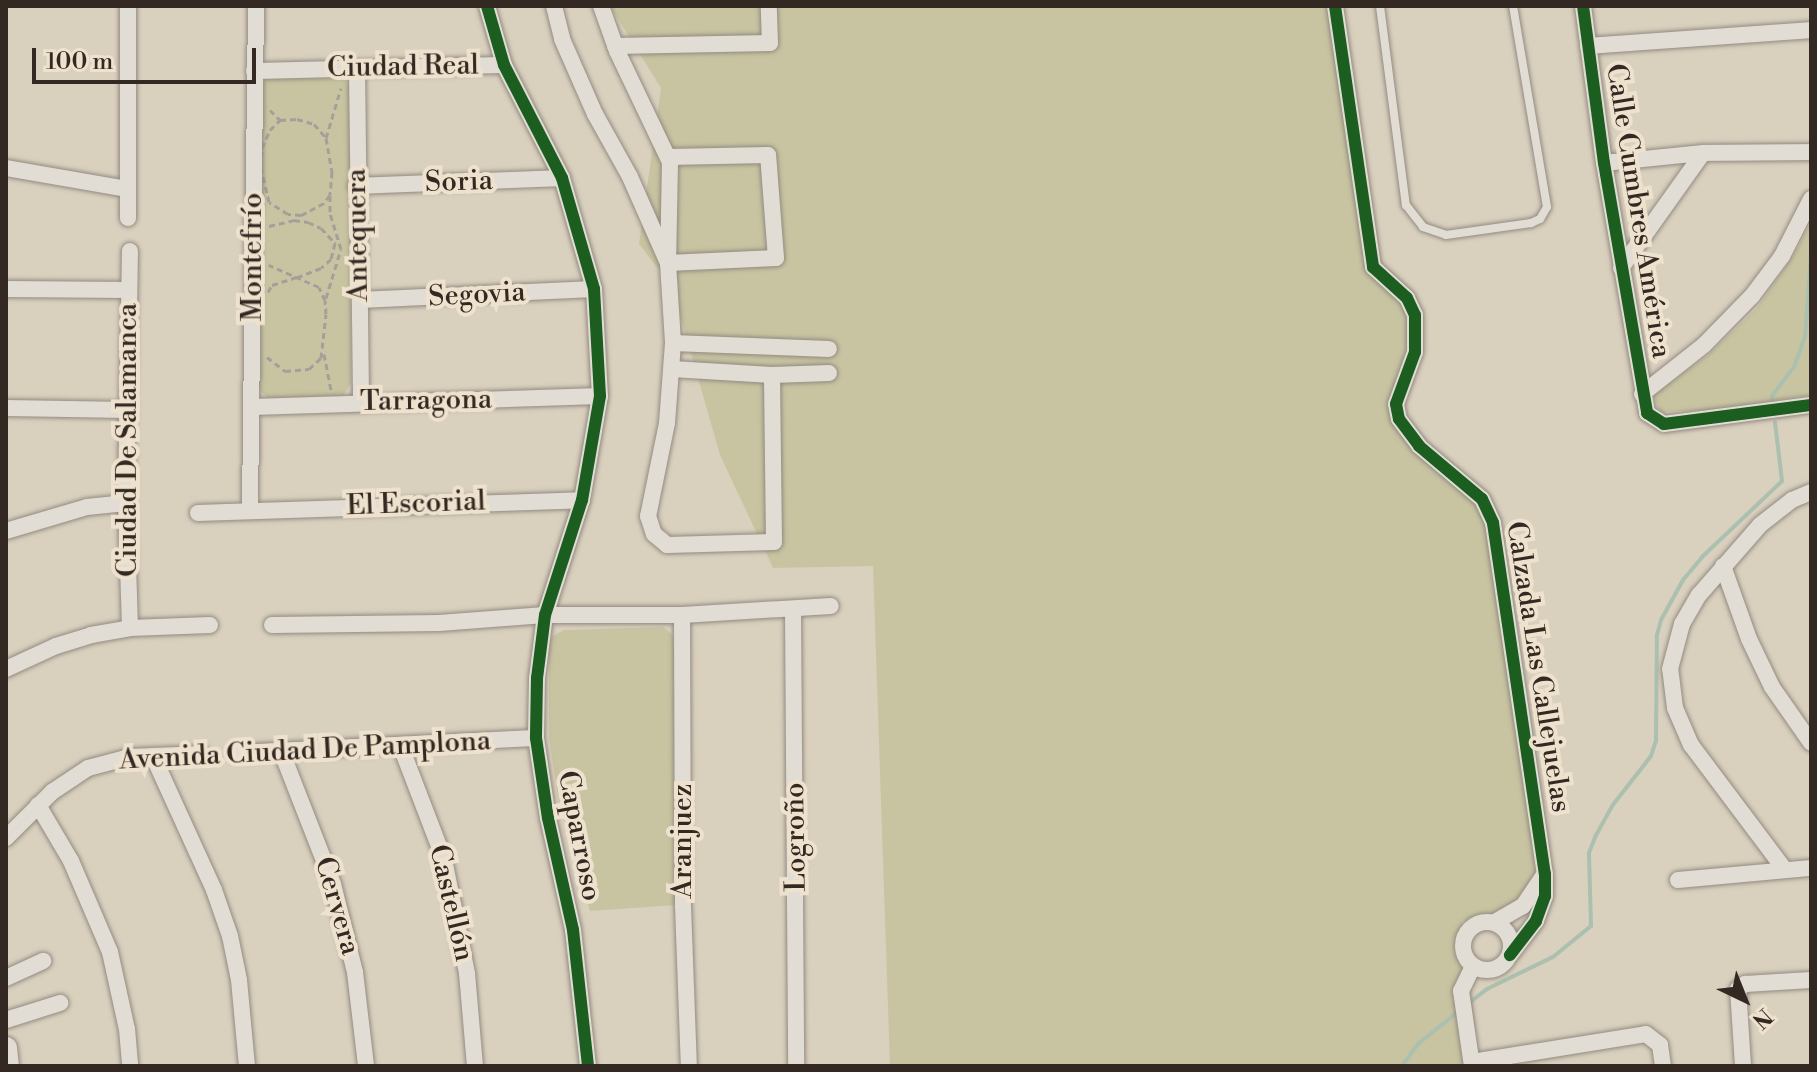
<!DOCTYPE html>
<html>
<head>
<meta charset="utf-8">
<style>
	body { margin:0 }
	#map { position:relative; width:1817px; height:1072px; overflow:hidden; background:#dad0be; font-family:"Libre Bodoni",serif }
	div>[style] { position:absolute }
	[style*='--x'] { left:calc(var(--x)*1px); top:calc(var(--y)*1px); width:calc(var(--w)*1px); rotate:calc(var(--a)*1deg) }
	.green>* { inset:0; background:#c8c4a1 }
	.stream>* { height:4px; margin:-2px; padding:0 2px; transform-origin:2px; border-radius:2px; background:#abc0ae }
	.path>* { height:3px; margin-top:-1.5px; transform-origin:0; background:repeating-linear-gradient(90deg,#a4a099 0 6px,transparent 0 10px) }
	.roads { filter:drop-shadow(0 0 2px #928b80) drop-shadow(0 0 2px #928b80) }
	.service>* { height:8px; margin:-4px; padding:0 4px; transform-origin:4px; border-radius:4px; background:#e2ddd4 }
	.minor>* { height:16px; margin:-8px; padding:0 8px; transform-origin:8px; border-radius:8px; background:#e2ddd4 }
	.minor>.ring { margin:-8px; padding:0; box-sizing:content-box; background:none; border:16px solid #e2ddd4; border-radius:50% }
	.secondary>* { height:22px; margin:-11px; padding:0 11px; transform-origin:11px; border-radius:11px; background:#e2ddd4 }
	.cycleway>* { height:12px; margin:-6px; padding:0 6px; transform-origin:6px; border-radius:6px; background:#1b5e20 }
	span { translate:-50% -50%; white-space:nowrap; text-align:center; line-height:1.15; -webkit-text-stroke:8px #eee2ce; paint-order:stroke }
	.street-label { font-size:28px; color:#342922 }
	.frame { position:absolute; inset:0; border:8px solid #342922; pointer-events:none }
	.north { position:absolute; left:1705px; top:960px; width:80px; height:80px; -webkit-text-stroke:6px #eee2ce; paint-order:stroke; rotate:137deg; font-size:22px; font-weight:700; line-height:32px; text-align:center; color:#342922 }
	.north::after { content:''; display:block; margin:auto; width:28px; height:36px; background:#342922; clip-path:polygon(50% 0,100% 100%,50% 72%,0 100%) }
	.scale { position:absolute; left:32px; top:48px; width:224px; height:36px; box-sizing:border-box; border:4px solid #342922; border-top:0; padding-left:10px; font-size:24px; line-height:28px; white-space:nowrap; color:#342922; -webkit-text-stroke:6px #eee2ce; paint-order:stroke }
</style>
</head>
<body>
<div id="map">
	<div class="green">
		<i style="clip-path:polygon(610px 6px,1331px 6px,1374px 273px,1405px 297px,1414px 320px,1403px 364px,1398px 423px,1465px 487px,1490px 521px,1544px 876px,1533px 913px,1462px 921px,1480px 1066px,890px 1066px,873px 566px,773px 568px,720px 455px,672px 287px,639px 244px,661px 88px)"></i>
		<i style="clip-path:polygon(343px 77px,350px 87px,351px 383px,343px 396px,267px 398px,257px 387px,260px 85px,268px 78px)"></i>
		<i style="clip-path:polygon(1811px 222px,1811px 395px,1706px 410px,1660px 412px,1654px 395px,1708px 355px,1757px 308px,1794px 255px)"></i>
		<i style="clip-path:polygon(663px 627px,672px 634px,674px 644px,677px 905px,590px 911px,558px 797px,549px 738px,549px 643px,553px 636px,564px 630px)"></i>
	</div>
	<div class="stream">
		<i style="--x:1773;--y:404;--w:8;--a:-97"></i>
		<i style="--x:1772;--y:396;--w:36;--a:-53"></i>
		<i style="--x:1794;--y:367;--w:32;--a:-70"></i>
		<i style="--x:1805;--y:337;--w:82;--a:-85.8"></i>
		<i style="--x:1469;--y:1003;--w:23;--a:-38"></i>
		<i style="--x:1487;--y:989;--w:73;--a:-25.9"></i>
		<i style="--x:1553;--y:957;--w:49;--a:-39.2"></i>
		<i style="--x:1591;--y:926;--w:73;--a:-91.6"></i>
		<i style="--x:1589;--y:853;--w:17;--a:-69"></i>
		<i style="--x:1595;--y:837;--w:35;--a:-61"></i>
		<i style="--x:1612;--y:806;--w:63;--a:-52"></i>
		<i style="--x:1651;--y:756;--w:16;--a:-72"></i>
		<i style="--x:1656;--y:741;--w:106;--a:-89.5"></i>
		<i style="--x:1657;--y:635;--w:16;--a:-75"></i>
		<i style="--x:1661;--y:620;--w:46;--a:-61.2"></i>
		<i style="--x:1683;--y:580;--w:30;--a:-50"></i>
		<i style="--x:1702;--y:557;--w:110;--a:-43.5"></i>
		<i style="--x:1782;--y:481;--w:59;--a:-96.8"></i>
		<i style="--x:1402;--y:1066;--w:29;--a:-54"></i>
		<i style="--x:1419;--y:1043;--w:51;--a:-38.7"></i>
	</div>
	<div class="path">
		<i style="--x:270;--y:110;--w:14;--a:45"></i>
		<i style="--x:297;--y:119;--w:18;--a:16"></i>
		<i style="--x:314;--y:124;--w:18;--a:49"></i>
		<i style="--x:326;--y:138;--w:35;--a:80"></i>
		<i style="--x:332;--y:172;--w:23;--a:95"></i>
		<i style="--x:330;--y:195;--w:10;--a:127"></i>
		<i style="--x:324;--y:203;--w:26;--a:152"></i>
		<i style="--x:301;--y:215;--w:13;--a:-176"></i>
		<i style="--x:288;--y:214;--w:22;--a:-148"></i>
		<i style="--x:269;--y:202;--w:36;--a:-103"></i>
		<i style="--x:261;--y:167;--w:19;--a:-87"></i>
		<i style="--x:262;--y:148;--w:20;--a:-66"></i>
		<i style="--x:270;--y:130;--w:14;--a:-45"></i>
		<i style="--x:280;--y:120;--w:17;--a:-3"></i>
		<i style="--x:326;--y:138;--w:52;--a:-73.3"></i>
		<i style="--x:269;--y:226;--w:26;--a:-13"></i>
		<i style="--x:294;--y:220;--w:14;--a:8"></i>
		<i style="--x:308;--y:222;--w:14;--a:25"></i>
		<i style="--x:321;--y:228;--w:21;--a:47"></i>
		<i style="--x:335;--y:243;--w:16;--a:104"></i>
		<i style="--x:331;--y:259;--w:13;--a:138"></i>
		<i style="--x:321;--y:268;--w:26;--a:159"></i>
		<i style="--x:268;--y:292;--w:8;--a:-60"></i>
		<i style="--x:272;--y:285;--w:26;--a:-18"></i>
		<i style="--x:326;--y:298;--w:51;--a:-73"></i>
		<i style="--x:341;--y:249;--w:39;--a:-107"></i>
		<i style="--x:330;--y:212;--w:17;--a:-90"></i>
		<i style="--x:324;--y:354;--w:37;--a:79"></i>
		<i style="--x:267;--y:357;--w:23;--a:38"></i>
		<i style="--x:285;--y:371;--w:24;--a:-5"></i>
		<i style="--x:309;--y:369;--w:16;--a:-43"></i>
		<i style="--x:321;--y:358;--w:44;--a:-83.5"></i>
		<i style="--x:326;--y:314;--w:14;--a:-94"></i>
		<i style="--x:325;--y:300;--w:14;--a:-115"></i>
		<i style="--x:319;--y:287;--w:55;--a:-156.3"></i>
	</div>
	<div class="roads">
		<div class="service">
			<i style="--x:1380;--y:6;--w:201;--a:82.6"></i>
			<i style="--x:1406;--y:205;--w:28;--a:52"></i>
			<i style="--x:1423;--y:227;--w:24;--a:19"></i>
			<i style="--x:1446;--y:235;--w:86;--a:-8"></i>
			<i style="--x:1531;--y:223;--w:10;--a:-24"></i>
			<i style="--x:1540;--y:219;--w:14;--a:-60"></i>
			<i style="--x:1547;--y:207;--w:204;--a:-99.6"></i>
		</div>
		<div class="minor">
			<i style="--x:128;--y:6;--w:212;--a:90"></i>
			<i style="--x:487;--y:6;--w:61;--a:73.9"></i>
			<i style="--x:504;--y:65;--w:127;--a:62.8"></i>
			<i style="--x:562;--y:178;--w:116;--a:73.9"></i>
			<i style="--x:594;--y:289;--w:107;--a:86.8"></i>
			<i style="--x:600;--y:396;--w:106;--a:99.8"></i>
			<i style="--x:582;--y:500;--w:121;--a:107.8"></i>
			<i style="--x:545;--y:615;--w:64;--a:97.2"></i>
			<i style="--x:537;--y:678;--w:60;--a:91"></i>
			<i style="--x:536;--y:738;--w:81;--a:81.5"></i>
			<i style="--x:548;--y:818;--w:115;--a:77.4"></i>
			<i style="--x:573;--y:930;--w:137;--a:83.7"></i>
			<i style="--x:554;--y:6;--w:34;--a:76"></i>
			<i style="--x:562;--y:39;--w:82;--a:66.3"></i>
			<i style="--x:595;--y:114;--w:72;--a:60.9"></i>
			<i style="--x:630;--y:177;--w:94;--a:66.2"></i>
			<i style="--x:668;--y:263;--w:108;--a:-2.7"></i>
			<i style="--x:776;--y:258;--w:103;--a:-94.4"></i>
			<i style="--x:768;--y:155;--w:100;--a:178.9"></i>
			<i style="--x:601;--y:6;--w:48;--a:70.4"></i>
			<i style="--x:617;--y:51;--w:123;--a:64.5"></i>
			<i style="--x:670;--y:162;--w:101;--a:91.1"></i>
			<i style="--x:668;--y:263;--w:80;--a:86.4"></i>
			<i style="--x:673;--y:343;--w:80;--a:94.3"></i>
			<i style="--x:667;--y:423;--w:95;--a:101.5"></i>
			<i style="--x:648;--y:516;--w:19;--a:72"></i>
			<i style="--x:654;--y:534;--w:17;--a:40"></i>
			<i style="--x:667;--y:545;--w:107;--a:-1.6"></i>
			<i style="--x:774;--y:542;--w:167;--a:-90.7"></i>
			<i style="--x:772;--y:375;--w:57;--a:-2"></i>
			<i style="--x:1335;--y:6;--w:264;--a:81.7"></i>
			<i style="--x:1373;--y:267;--w:46;--a:42.4"></i>
			<i style="--x:1407;--y:298;--w:19;--a:65"></i>
			<i style="--x:1415;--y:315;--w:37;--a:90"></i>
			<i style="--x:1415;--y:352;--w:55;--a:110.1"></i>
			<i style="--x:1396;--y:404;--w:15;--a:79"></i>
			<i style="--x:1399;--y:419;--w:34;--a:53"></i>
			<i style="--x:1419;--y:446;--w:82;--a:40.1"></i>
			<i style="--x:1482;--y:499;--w:26;--a:65"></i>
			<i style="--x:1493;--y:523;--w:355;--a:81.6"></i>
			<i style="--x:1545;--y:874;--w:22;--a:90"></i>
			<i style="--x:1545;--y:896;--w:27;--a:110"></i>
			<i style="--x:1536;--y:921;--w:43;--a:127.4"></i>
			<i style="--x:1583;--y:6;--w:158;--a:82.4"></i>
			<i style="--x:1604;--y:163;--w:254;--a:80.2"></i>
			<i style="--x:1647;--y:413;--w:20;--a:33"></i>
			<i style="--x:1664;--y:424;--w:148;--a:-7.4"></i>
			<i style="--x:615;--y:46;--w:155;--a:-1.1"></i>
			<i style="--x:770;--y:43;--w:37;--a:-92"></i>
			<i style="--x:1588;--y:46;--w:224;--a:-4.1"></i>
			<i style="--x:357;--y:68;--w:334;--a:89.3"></i>
			<i style="--x:254;--y:71;--w:250;--a:-1.4"></i>
			<i style="--x:1604;--y:163;--w:100;--a:-5.8"></i>
			<i style="--x:1703;--y:153;--w:108;--a:-0.5"></i>
			<i style="--x:6;--y:168;--w:123;--a:9.8"></i>
			<i style="--x:356;--y:186;--w:206;--a:-2.2"></i>
			<i style="--x:1621;--y:268;--w:141;--a:-54.5"></i>
			<i style="--x:6;--y:289;--w:123;--a:0.5"></i>
			<i style="--x:360;--y:300;--w:234;--a:-2.7"></i>
			<i style="--x:673;--y:343;--w:156;--a:2.2"></i>
			<i style="--x:672;--y:369;--w:100;--a:3.4"></i>
			<i style="--x:1642;--y:394;--w:79;--a:-38.3"></i>
			<i style="--x:1704;--y:345;--w:69;--a:-45.6"></i>
			<i style="--x:1752;--y:296;--w:50;--a:-53.1"></i>
			<i style="--x:1782;--y:256;--w:64;--a:-63"></i>
			<i style="--x:252;--y:407;--w:348;--a:-1.8"></i>
			<i style="--x:6;--y:408;--w:122;--a:0.9"></i>
			<i style="--x:250;--y:509;--w:503;--a:-89.32"></i>
			<i style="--x:198;--y:513;--w:384;--a:-1.9"></i>
			<i style="--x:6;--y:531;--w:84;--a:-16.5"></i>
			<i style="--x:87;--y:507;--w:39;--a:-6"></i>
			<i style="--x:1723;--y:566;--w:77;--a:70.4"></i>
			<i style="--x:1749;--y:639;--w:53;--a:64.4"></i>
			<i style="--x:1772;--y:687;--w:68;--a:55.1"></i>
			<i style="--x:793;--y:609;--w:457;--a:89.6"></i>
			<i style="--x:682;--y:615;--w:291;--a:89.8"></i>
			<i style="--x:683;--y:906;--w:160;--a:87.9"></i>
			<i style="--x:272;--y:625;--w:167;--a:-0.7"></i>
			<i style="--x:439;--y:623;--w:106;--a:-4.3"></i>
			<i style="--x:545;--y:615;--w:137;--a:0"></i>
			<i style="--x:682;--y:615;--w:149;--a:-3.5"></i>
			<i style="--x:130;--y:628;--w:125;--a:-91.8"></i>
			<i style="--x:126;--y:503;--w:252;--a:-89.1"></i>
			<i style="--x:6;--y:669;--w:55;--a:-24.7"></i>
			<i style="--x:56;--y:646;--w:37;--a:-17"></i>
			<i style="--x:91;--y:635;--w:40;--a:-10"></i>
			<i style="--x:130;--y:628;--w:80;--a:-2.1"></i>
			<i style="--x:401;--y:747;--w:120;--a:69"></i>
			<i style="--x:444;--y:859;--w:116;--a:78.6"></i>
			<i style="--x:467;--y:973;--w:93;--a:85.1"></i>
			<i style="--x:236;--y:753;--w:300;--a:-2.9"></i>
			<i style="--x:282;--y:753;--w:141;--a:68.7"></i>
			<i style="--x:333;--y:884;--w:91;--a:76"></i>
			<i style="--x:355;--y:972;--w:95;--a:83.3"></i>
			<i style="--x:153;--y:756;--w:147;--a:65.5"></i>
			<i style="--x:214;--y:890;--w:49;--a:70.8"></i>
			<i style="--x:230;--y:936;--w:45;--a:78.4"></i>
			<i style="--x:239;--y:980;--w:86;--a:84.7"></i>
			<i style="--x:38;--y:805;--w:65;--a:59.5"></i>
			<i style="--x:71;--y:861;--w:99;--a:66.8"></i>
			<i style="--x:110;--y:952;--w:79;--a:77.6"></i>
			<i style="--x:127;--y:1029;--w:37;--a:85"></i>
			<i style="--x:6;--y:838;--w:65;--a:-45"></i>
			<i style="--x:52;--y:792;--w:43;--a:-33.7"></i>
			<i style="--x:88;--y:768;--w:43;--a:-14.7"></i>
			<i style="--x:130;--y:757;--w:72;--a:-2.4"></i>
			<i style="--x:1785;--y:870;--w:156;--a:-126.9"></i>
			<i style="--x:1691;--y:745;--w:40;--a:-113.4"></i>
			<i style="--x:1675;--y:708;--w:39;--a:-97"></i>
			<i style="--x:1670;--y:669;--w:47;--a:-75.1"></i>
			<i style="--x:1682;--y:624;--w:34;--a:-60"></i>
			<i style="--x:1699;--y:595;--w:93;--a:-48.9"></i>
			<i style="--x:1760;--y:525;--w:41;--a:-38"></i>
			<i style="--x:1792;--y:500;--w:21;--a:-23"></i>
			<i style="--x:1678;--y:880;--w:134;--a:-5.2"></i>
			<i class="ring" style="left:1463px;top:922px;width:32px;height:32px"></i>
			<i style="--x:1495;--y:922;--w:32;--a:-30"></i>
			<i style="--x:1523;--y:906;--w:37;--a:-56"></i>
			<i style="--x:6;--y:978;--w:41;--a:-24.7"></i>
			<i style="--x:6;--y:1020;--w:57;--a:-17.5"></i>
			<i style="--x:1472;--y:1062;--w:176;--a:-9.1"></i>
			<i style="--x:1646;--y:1034;--w:18;--a:38"></i>
			<i style="--x:1660;--y:1045;--w:21;--a:82"></i>
			<i style="--x:1472;--y:1066;--w:76;--a:-98.3"></i>
			<i style="--x:1461;--y:991;--w:28;--a:-64"></i>
			<i style="--x:1743;--y:1066;--w:77;--a:-93.7"></i>
			<i style="--x:1738;--y:989;--w:9;--a:-36"></i>
			<i style="--x:1745;--y:984;--w:66;--a:-3.5"></i>
		</div>
		<div class="secondary">
			<i style="--x:6;--y:1048;--w:18;--a:84"></i>
		</div>
	</div>
	<div class="cycleway">
		<i style="--x:487;--y:6;--w:61;--a:73.9"></i>
		<i style="--x:504;--y:65;--w:127;--a:62.8"></i>
		<i style="--x:562;--y:178;--w:116;--a:73.9"></i>
		<i style="--x:594;--y:289;--w:107;--a:86.8"></i>
		<i style="--x:600;--y:396;--w:106;--a:99.8"></i>
		<i style="--x:582;--y:500;--w:121;--a:107.8"></i>
		<i style="--x:545;--y:615;--w:64;--a:97.2"></i>
		<i style="--x:537;--y:678;--w:60;--a:91"></i>
		<i style="--x:536;--y:738;--w:81;--a:81.5"></i>
		<i style="--x:548;--y:818;--w:115;--a:77.4"></i>
		<i style="--x:573;--y:930;--w:137;--a:83.7"></i>
		<i style="--x:1335;--y:6;--w:264;--a:81.7"></i>
		<i style="--x:1373;--y:267;--w:46;--a:42.4"></i>
		<i style="--x:1407;--y:298;--w:19;--a:65"></i>
		<i style="--x:1415;--y:315;--w:37;--a:90"></i>
		<i style="--x:1415;--y:352;--w:55;--a:110.1"></i>
		<i style="--x:1396;--y:404;--w:15;--a:79"></i>
		<i style="--x:1399;--y:419;--w:34;--a:53"></i>
		<i style="--x:1419;--y:446;--w:82;--a:40.1"></i>
		<i style="--x:1482;--y:499;--w:26;--a:65"></i>
		<i style="--x:1493;--y:523;--w:355;--a:81.6"></i>
		<i style="--x:1545;--y:874;--w:22;--a:90"></i>
		<i style="--x:1545;--y:896;--w:27;--a:110"></i>
		<i style="--x:1536;--y:921;--w:43;--a:127.4"></i>
		<i style="--x:1583;--y:6;--w:158;--a:82.4"></i>
		<i style="--x:1604;--y:163;--w:254;--a:80.2"></i>
		<i style="--x:1647;--y:413;--w:20;--a:33"></i>
		<i style="--x:1664;--y:424;--w:148;--a:-7.4"></i>
	</div>
	<div class="street-label">
		<span style="left:403px;top:67px;rotate:-1deg">Ciudad Real</span>
		<span style="left:459px;top:182px;rotate:-2deg">Soria</span>
		<span style="left:1638px;top:211px;rotate:81deg">Calle Cumbres América</span>
		<span style="left:358px;top:235px;rotate:-91deg">Antequera</span>
		<span style="left:253px;top:257px;rotate:-90deg">Montefrío</span>
		<span style="left:477px;top:295px;rotate:-3deg">Segovia</span>
		<span style="left:426px;top:401px;rotate:-1deg">Tarragona</span>
		<span style="left:128px;top:440px;rotate:-90deg">Ciudad De Salamanca</span>
		<span style="left:416px;top:504px;rotate:-2deg">El Escorial</span>
		<span style="left:1538px;top:667px;rotate:81deg">Calzada Las Callejuelas</span>
		<span style="left:305px;top:751px;rotate:-3deg">Avenida Ciudad De Pamplona</span>
		<span style="left:579px;top:836px;rotate:79deg">Caparroso</span>
		<span style="left:796px;top:837px;rotate:-91deg">Logroño</span>
		<span style="left:683px;top:841px;rotate:-90deg">Aranjuez</span>
		<span style="left:451px;top:903px;rotate:77deg">Castellón</span>
		<span style="left:337px;top:906px;rotate:74deg">Cervera</span>
	</div>
	<div class="frame"></div>
	<div class="north">N</div>
	<div class="scale">100 m</div>
</div>
</body>
</html>
